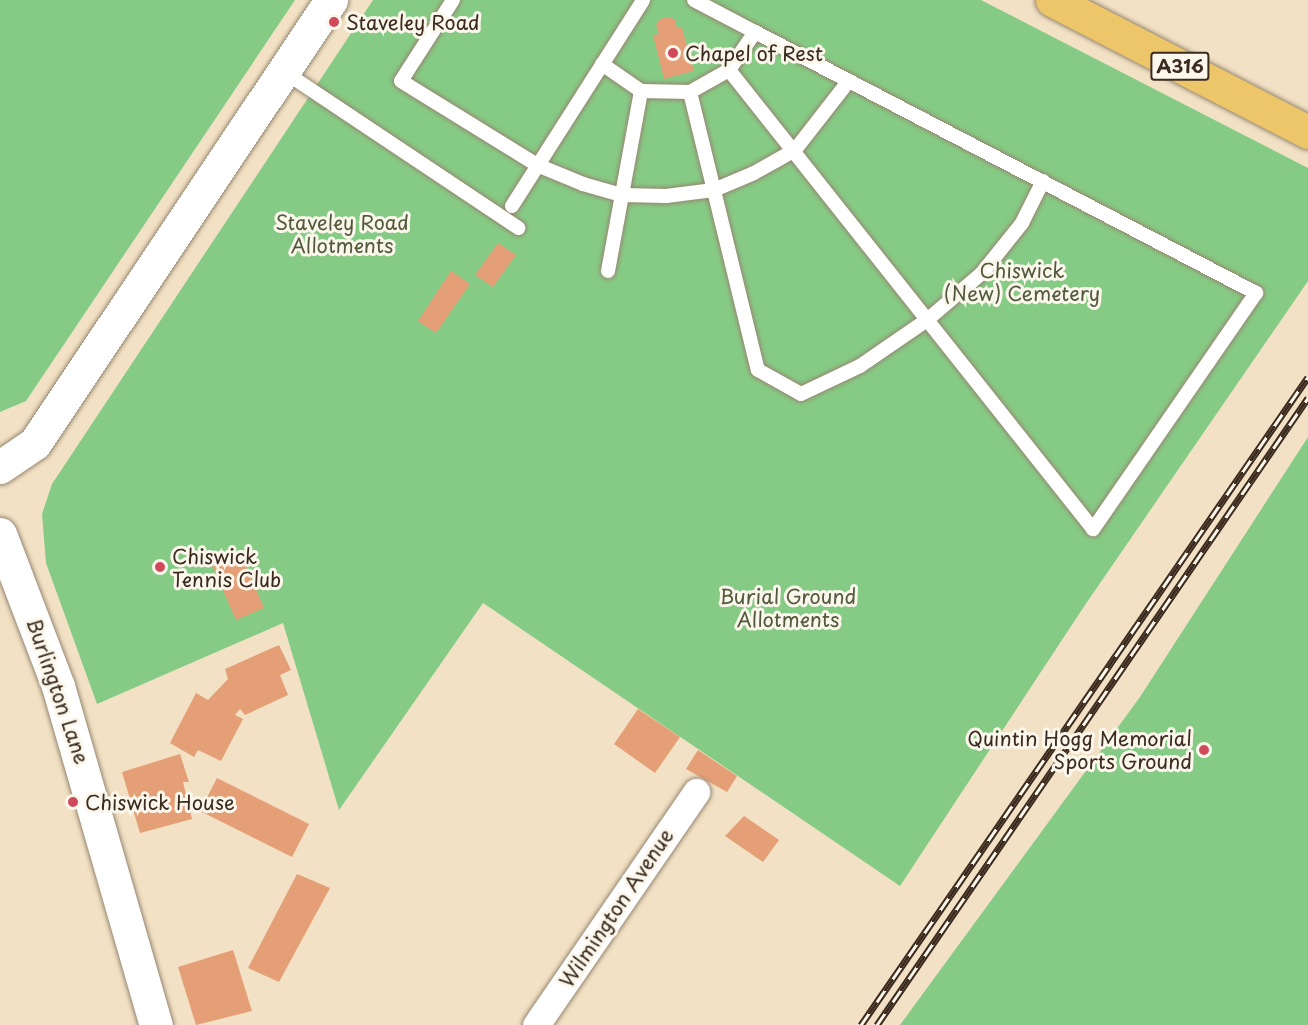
<!DOCTYPE html>
<html>
<head>
<meta charset="utf-8">
<style>
	body { margin:0 }
	#map { position:relative; width:1308px; height:1025px; overflow:hidden; background:#f2e1c4; font-family:"Playpen Sans",sans-serif }
	div>[style] { position:absolute }
	[style*='--x'] { left:calc(var(--x)*1px); top:calc(var(--y)*1px); width:calc(var(--w)*1px); rotate:calc(var(--a)*1deg) }
	.green>* { inset:0; background:#86cb85 }
	.building>* { inset:0; background:#e59f76 }
	.roads { filter:drop-shadow(0 0 2px #968671) drop-shadow(0 0 2px #968671) }
	.service>* { height:14px; margin:-7px; padding:0 7px; transform-origin:7px; border-radius:7px; background:#fff }
	.minor>* { height:27px; margin:-13.5px; padding:0 13.5px; transform-origin:13.5px; border-radius:13.5px; background:#fff }
	.tertiary>* { height:33px; margin:-16.5px; padding:0 16.5px; transform-origin:16.5px; border-radius:16.5px; background:#fff }
	.trunk>* { height:33px; margin:-16.5px; padding:0 16.5px; transform-origin:16.5px; border-radius:16.5px; background:#ecc669 }
	.rail>* { height:7px; margin-top:-3.5px; transform-origin:0; background:repeating-linear-gradient(90deg,#fbf7ec 0 14px,#3b2a1e 0 28px); box-sizing:border-box; border-block:2px solid #3b2a1e }
	.dots>* { width:16px; height:16px; translate:-50% -50%; box-sizing:border-box; border:3px solid #fbf7ec; border-radius:50% }
	span { translate:-50% -50%; white-space:nowrap; text-align:center; line-height:1.15; -webkit-text-stroke:6px #fbf7ec; paint-order:stroke }
	.shield-label span { padding:2px 4px; background:#fbf7ec; border:2px solid; border-radius:4px; -webkit-text-stroke-width:0 }
	.shield-label { font-size:18px; color:#3b2a1e; font-weight:700 }
	.poi-label { font-size:20px; color:#3b2a1e }
	.left { translate:0 -50%; text-align:left }
	.right { translate:-100% -50%; text-align:right }
	.park-label { font-size:20px; color:#525a3d }
	.street-label { font-size:20px; color:#3b2a1e }
</style>
</head>
<body>
<div id="map">
	<div class="green">
		<i style="clip-path:polygon(0 0,295px 0,26px 401px,0 412px)"></i>
		<i style="clip-path:polygon(373px 0,981px 0,1308px 168px,1308px 281px,1085px 605px,900px 886px,483px 603px,339px 810px,283px 623px,97px 704px,46px 563px,42px 514px,52px 484px)"></i>
		<i style="clip-path:polygon(1308px 437px,1308px 1025px,900px 1025px,1140px 697px)"></i>
	</div>
	<div class="building">
		<i style="clip-path:polygon(670px 17px,675px 20px,677px 28px,682px 28px,694px 71px,664px 79px,653px 35px,659px 34px,656px 24px,660px 19px)"></i>
		<i style="clip-path:polygon(498px 243px,516px 255px,493px 287px,475px 275px)"></i>
		<i style="clip-path:polygon(451px 271px,470px 284px,436px 333px,418px 321px)"></i>
		<i style="clip-path:polygon(240px 551px,264px 608px,236px 620px,211px 563px)"></i>
		<i style="clip-path:polygon(279px 645px,291px 670px,280px 675px,288px 695px,245px 715px,240px 709px,235px 715px,243px 719px,221px 761px,198px 750px,194px 757px,170px 743px,196px 693px,208px 700px,228px 679px,225px 669px)"></i>
		<i style="clip-path:polygon(638px 709px,680px 737px,655px 773px,614px 744px)"></i>
		<i style="clip-path:polygon(698px 750px,737px 776px,727px 792px,686px 769px)"></i>
		<i style="clip-path:polygon(180px 754px,189px 782px,183px 782px,192px 819px,140px 833px,122px 772px)"></i>
		<i style="clip-path:polygon(217px 778px,309px 824px,292px 857px,200px 811px)"></i>
		<i style="clip-path:polygon(744px 816px,779px 840px,763px 862px,725px 836px)"></i>
		<i style="clip-path:polygon(297px 874px,330px 888px,279px 982px,248px 968px)"></i>
		<i style="clip-path:polygon(233px 950px,252px 1011px,196px 1025px,178px 967px)"></i>
	</div>
	<div class="roads">
		<div class="service">
			<i style="--x:453;--y:0;--w:96;--a:122.7"></i>
			<i style="--x:401;--y:81;--w:160;--a:31.7"></i>
			<i style="--x:537;--y:165;--w:50;--a:22.4"></i>
			<i style="--x:583;--y:184;--w:41;--a:15.8"></i>
			<i style="--x:622;--y:195;--w:44;--a:1.3"></i>
			<i style="--x:666;--y:196;--w:48;--a:-7.1"></i>
			<i style="--x:714;--y:190;--w:43;--a:-23"></i>
			<i style="--x:754;--y:173;--w:47;--a:-29.3"></i>
			<i style="--x:795;--y:150;--w:86;--a:-52.1"></i>
			<i style="--x:694;--y:0;--w:69;--a:27.7"></i>
			<i style="--x:602;--y:64;--w:47;--a:34.7"></i>
			<i style="--x:641;--y:91;--w:49;--a:1.2"></i>
			<i style="--x:690;--y:92;--w:45;--a:-29.4"></i>
			<i style="--x:729;--y:70;--w:46;--a:-55.6"></i>
			<i style="--x:755;--y:32;--w:565;--a:27.52"></i>
			<i style="--x:1256;--y:293;--w:287;--a:124.6"></i>
			<i style="--x:1093;--y:529;--w:586;--a:-128.42"></i>
			<i style="--x:283;--y:71;--w:283;--a:33.7"></i>
			<i style="--x:690;--y:92;--w:286;--a:76.3"></i>
			<i style="--x:758;--y:370;--w:49;--a:29.2"></i>
			<i style="--x:801;--y:394;--w:65;--a:-25.4"></i>
			<i style="--x:860;--y:366;--w:81;--a:-34.5"></i>
			<i style="--x:927;--y:320;--w:72;--a:-40.5"></i>
			<i style="--x:982;--y:273;--w:64;--a:-51.3"></i>
			<i style="--x:1022;--y:223;--w:47;--a:-63.4"></i>
			<i style="--x:512;--y:206;--w:244;--a:-57.5"></i>
			<i style="--x:608;--y:271;--w:183;--a:-79.6"></i>
		</div>
		<div class="minor">
			<i style="--x:536;--y:1025;--w:283;--a:-55.5"></i>
		</div>
		<div class="tertiary">
			<i style="--x:0;--y:467;--w:42;--a:-34.4"></i>
			<i style="--x:35;--y:443;--w:533;--a:-56.25"></i>
			<i style="--x:0;--y:534;--w:163;--a:69.1"></i>
			<i style="--x:58;--y:686;--w:353;--a:73.9"></i>
		</div>
		<div class="trunk">
			<i style="--x:1052;--y:0;--w:288;--a:27.3"></i>
		</div>
	</div>
	<div class="rail">
		<i style="--x:861;--y:1025;--w:787;--a:-55.4"></i>
		<i style="--x:877;--y:1025;--w:761;--a:-55.5"></i>
	</div>
	<div class="dots">
		<i style="left:334px;top:22px;background:#d1495b"></i>
		<i style="left:673px;top:53px;background:#d1495b"></i>
		<i style="left:160px;top:567px;background:#d1495b"></i>
		<i style="left:1204px;top:750px;background:#d1495b"></i>
		<i style="left:73px;top:802px;background:#d1495b"></i>
	</div>
	<div class="shield-label">
		<span style="left:1180px;top:66px">A316</span>
	</div>
	<div class="poi-label">
		<span class="left" style="left:346px;top:22px">Staveley Road</span>
		<span class="left" style="left:685px;top:53px">Chapel of Rest</span>
		<span class="left" style="left:172px;top:568px">Chiswick<br>Tennis Club</span>
		<span class="right" style="left:1192px;top:750px">Quintin Hogg Memorial<br>Sports Ground</span>
		<span class="left" style="left:85px;top:802px">Chiswick House</span>
	</div>
	<div class="park-label">
		<span style="left:342px;top:234px">Staveley Road<br>Allotments</span>
		<span style="left:1022px;top:282px">Chiswick<br>(New) Cemetery</span>
		<span style="left:788px;top:608px">Burial Ground<br>Allotments</span>
	</div>
	<div class="street-label">
		<span style="left:58px;top:691px;rotate:71deg">Burlington Lane</span>
		<span style="left:616px;top:908px;rotate:-56deg">Wilmington Avenue</span>
	</div>
</div>
</body>
</html>
